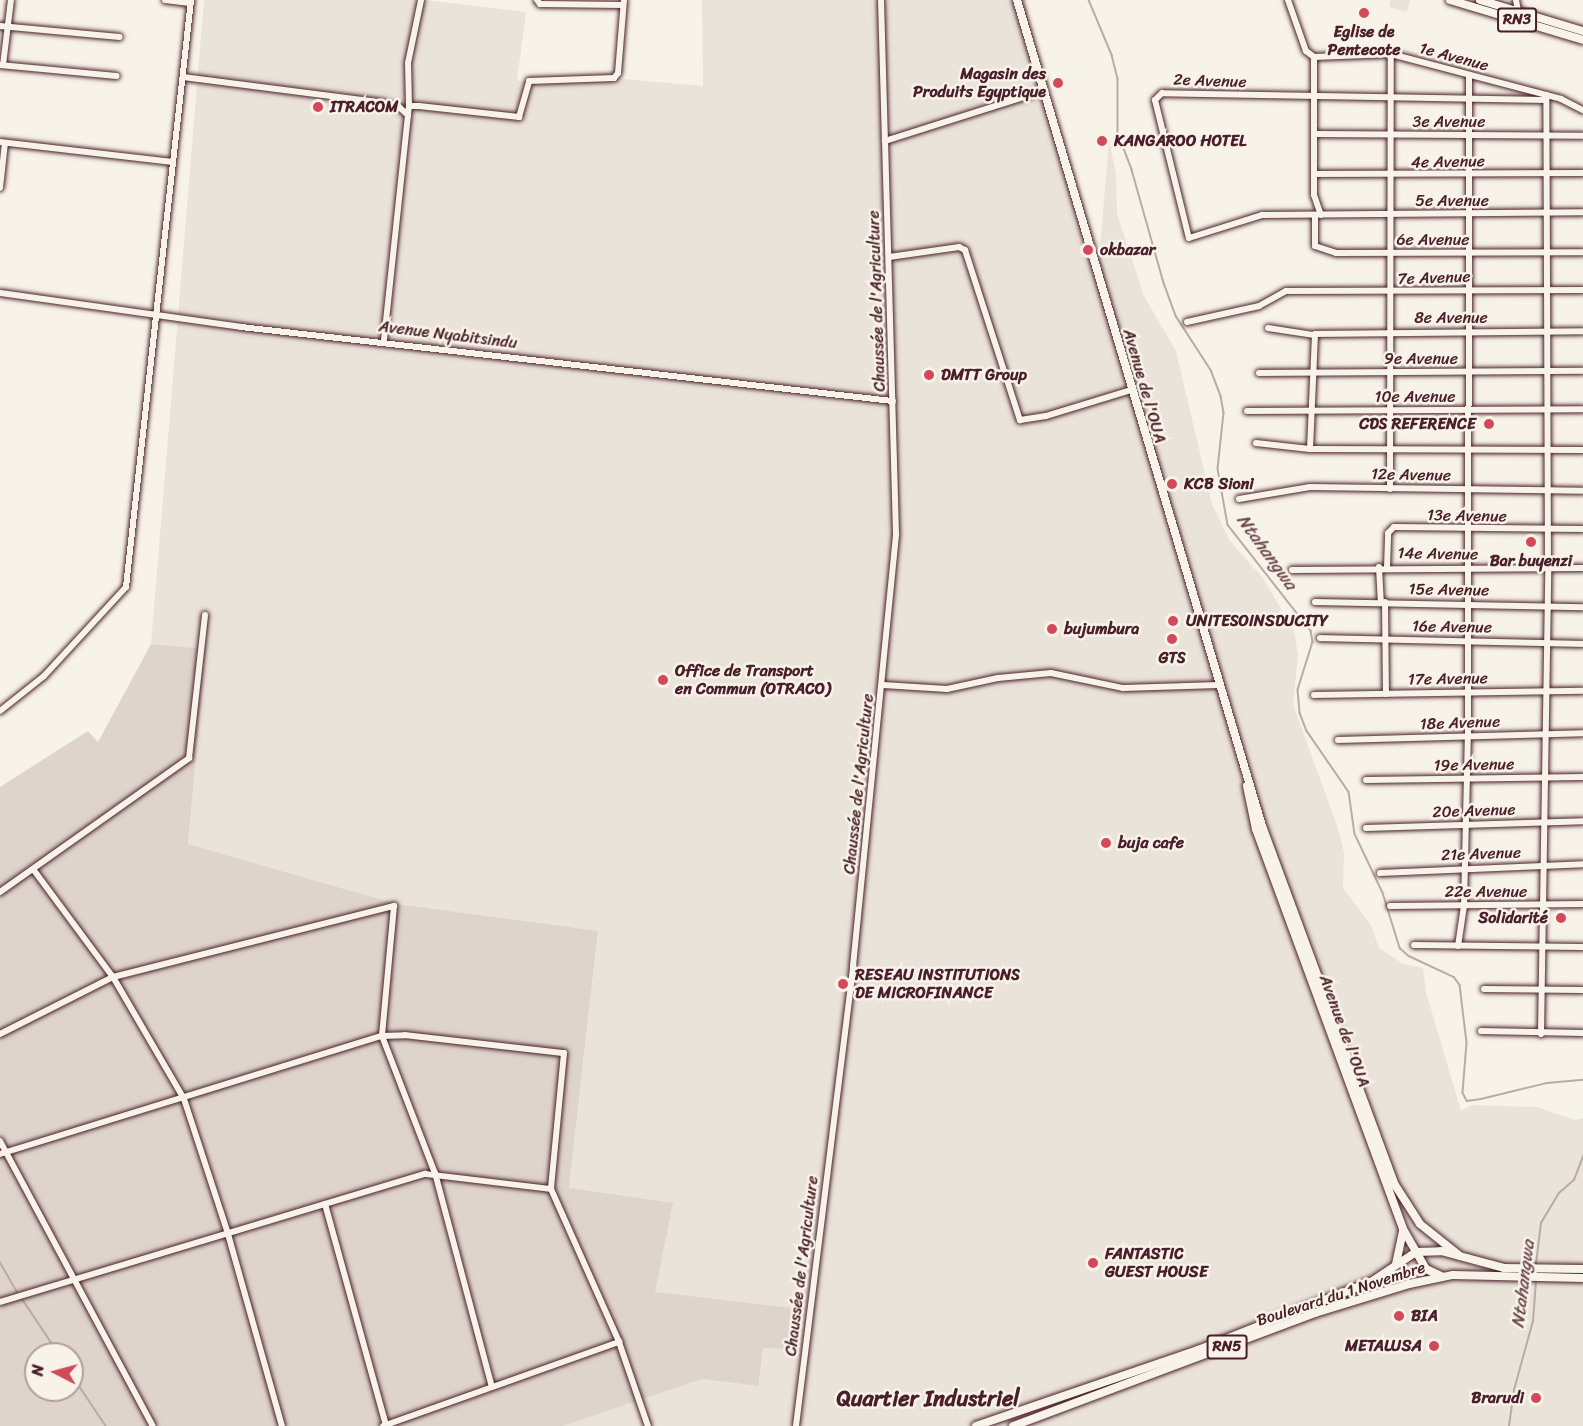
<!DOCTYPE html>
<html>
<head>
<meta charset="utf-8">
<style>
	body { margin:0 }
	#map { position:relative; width:1583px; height:1426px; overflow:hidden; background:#f7f3e8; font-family:Sriracha,sans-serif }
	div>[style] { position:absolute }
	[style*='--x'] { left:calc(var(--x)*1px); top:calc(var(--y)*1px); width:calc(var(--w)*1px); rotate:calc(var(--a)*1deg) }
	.built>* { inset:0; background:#eae3da }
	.green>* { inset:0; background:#ded4cc }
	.stream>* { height:1.5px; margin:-0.75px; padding:0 0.75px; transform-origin:0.75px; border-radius:0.75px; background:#bcaaa7 }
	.roads { filter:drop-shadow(0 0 2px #4a1f2b) drop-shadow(0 0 2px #4a1f2b) }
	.minor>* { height:6px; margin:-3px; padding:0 3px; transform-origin:3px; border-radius:3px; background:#f7f3e8 }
	.major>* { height:8px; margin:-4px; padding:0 4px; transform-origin:4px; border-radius:4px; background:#f7f3e8 }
	.highway>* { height:8px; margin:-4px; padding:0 4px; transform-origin:4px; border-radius:4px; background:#f7f3e8 }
	.dots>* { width:16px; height:16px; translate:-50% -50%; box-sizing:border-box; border:3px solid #f7f3e8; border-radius:50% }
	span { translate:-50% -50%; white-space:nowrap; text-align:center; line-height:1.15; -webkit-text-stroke:5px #f7f3e8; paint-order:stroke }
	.shield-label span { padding:2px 4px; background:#f7f3e8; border:2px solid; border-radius:4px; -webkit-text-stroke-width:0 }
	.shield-label { font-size:15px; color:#4a1f2b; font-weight:700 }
	.poi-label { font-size:16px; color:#4a1f2b; font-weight:700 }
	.right { translate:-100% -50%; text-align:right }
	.left { translate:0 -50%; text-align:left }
	.street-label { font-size:16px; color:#4a1f2b }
	.water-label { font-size:18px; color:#6c4950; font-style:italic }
	.district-label { font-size:22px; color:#4a1f2b; font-weight:700 }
	.north { position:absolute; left:24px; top:1342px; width:60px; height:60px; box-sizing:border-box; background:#f7f3e8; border:2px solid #b29e9c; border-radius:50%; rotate:276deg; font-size:16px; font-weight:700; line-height:24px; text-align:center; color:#4a1f2b }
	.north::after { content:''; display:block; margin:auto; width:21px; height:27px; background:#d1495b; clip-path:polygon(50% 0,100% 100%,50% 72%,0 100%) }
</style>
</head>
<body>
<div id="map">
	<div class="built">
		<i style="clip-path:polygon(204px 0,425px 0,526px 12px,517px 81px,623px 79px,703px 86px,702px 0,1026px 0,1035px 63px,1098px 272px,1109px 141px,1116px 173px,1117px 214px,1144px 296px,1176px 351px,1212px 504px,1230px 541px,1263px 578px,1294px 631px,1298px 655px,1293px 705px,1337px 825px,1344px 852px,1343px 888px,1371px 925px,1379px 948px,1403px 964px,1423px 968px,1426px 992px,1461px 1111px,1472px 1105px,1537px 1107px,1575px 1120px,1583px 1118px,1583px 1426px,563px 1426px,702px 1379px,757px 1386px,763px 1348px,791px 1350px,799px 1310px,654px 1292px,569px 1188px,598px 932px,397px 904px,188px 844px,206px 649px,151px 644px)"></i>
		<i style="clip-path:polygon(1391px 0,1410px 0,1407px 12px,1389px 7px)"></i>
	</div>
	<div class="green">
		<i style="clip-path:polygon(evenodd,151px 644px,206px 649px,188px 844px,397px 904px,598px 931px,569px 1188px,673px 1203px,655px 1292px,800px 1309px,795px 1350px,763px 1348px,758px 1386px,702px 1379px,563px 1426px,0 1426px,0 787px,88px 731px,98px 742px,151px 644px,36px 1354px,72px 1354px,72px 1390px,36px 1390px,36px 1354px)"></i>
	</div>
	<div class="stream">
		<i style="--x:1089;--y:0;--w:60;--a:67.3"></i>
		<i style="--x:1112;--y:55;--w:25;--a:76"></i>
		<i style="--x:1118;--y:79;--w:54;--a:90"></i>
		<i style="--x:1118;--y:133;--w:40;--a:69"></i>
		<i style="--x:1132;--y:170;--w:117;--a:74.2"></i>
		<i style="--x:1164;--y:283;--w:35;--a:70"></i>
		<i style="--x:1176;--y:316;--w:64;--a:57.1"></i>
		<i style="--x:1211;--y:370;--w:28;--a:69"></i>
		<i style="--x:1221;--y:396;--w:17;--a:80"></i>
		<i style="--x:1224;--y:413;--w:56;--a:96.1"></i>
		<i style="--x:1218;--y:469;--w:57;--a:79.9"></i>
		<i style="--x:1228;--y:525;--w:135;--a:51.9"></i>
		<i style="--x:1311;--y:631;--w:11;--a:80"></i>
		<i style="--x:1313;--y:642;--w:50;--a:107.4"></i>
		<i style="--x:1298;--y:690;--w:23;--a:85"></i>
		<i style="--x:1300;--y:713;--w:19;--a:69"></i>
		<i style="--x:1307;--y:731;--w:74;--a:55.5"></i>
		<i style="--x:1349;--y:792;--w:42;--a:81.9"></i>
		<i style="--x:1355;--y:834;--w:65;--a:64.6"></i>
		<i style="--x:1383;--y:893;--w:58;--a:72.8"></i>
		<i style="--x:1400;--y:948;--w:12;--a:42"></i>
		<i style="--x:1409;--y:956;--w:50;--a:25"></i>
		<i style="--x:1454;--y:977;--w:10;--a:53"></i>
		<i style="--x:1460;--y:985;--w:58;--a:83.1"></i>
		<i style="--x:1467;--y:1043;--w:50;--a:94.6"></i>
		<i style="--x:1463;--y:1093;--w:9;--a:63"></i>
		<i style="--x:1467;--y:1101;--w:14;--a:-8"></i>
		<i style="--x:1481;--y:1099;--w:68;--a:-13.6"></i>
		<i style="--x:1547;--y:1083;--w:36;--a:-5"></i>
		<i style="--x:0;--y:1262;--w:34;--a:60"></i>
		<i style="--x:1536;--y:1264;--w:41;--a:-83"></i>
		<i style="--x:1541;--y:1223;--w:35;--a:-59"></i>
		<i style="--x:1559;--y:1193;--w:20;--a:-41"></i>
		<i style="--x:1574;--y:1180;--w:26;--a:-69"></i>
		<i style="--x:23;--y:1300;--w:65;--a:56.3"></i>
		<i style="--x:72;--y:1375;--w:61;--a:56.3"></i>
		<i style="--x:1509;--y:1426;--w:36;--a:-82"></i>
		<i style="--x:1514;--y:1390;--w:72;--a:-74.6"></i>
		<i style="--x:1533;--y:1321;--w:40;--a:-85.7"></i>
	</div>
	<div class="roads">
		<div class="minor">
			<i style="--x:165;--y:0;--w:25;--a:7"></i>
			<i style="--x:537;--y:0;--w:5;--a:53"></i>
			<i style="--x:540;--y:4;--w:83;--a:0.7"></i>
			<i style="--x:881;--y:0;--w:141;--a:88.4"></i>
			<i style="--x:1288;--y:0;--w:54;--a:70.6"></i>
			<i style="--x:1306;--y:51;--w:10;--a:37"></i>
			<i style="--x:1314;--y:57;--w:138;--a:90"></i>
			<i style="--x:1314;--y:195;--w:21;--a:71"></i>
			<i style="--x:1516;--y:0;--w:11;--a:80"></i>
			<i style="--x:0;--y:26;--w:120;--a:5.3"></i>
			<i style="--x:1314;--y:57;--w:77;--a:-2.2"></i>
			<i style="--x:1391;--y:54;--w:176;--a:14.8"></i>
			<i style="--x:1561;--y:99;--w:25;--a:27"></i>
			<i style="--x:0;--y:65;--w:117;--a:5.4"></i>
			<i style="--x:3;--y:65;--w:65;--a:-83"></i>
			<i style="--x:183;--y:77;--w:198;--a:7.3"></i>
			<i style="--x:379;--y:102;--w:21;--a:14"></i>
			<i style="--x:399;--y:107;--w:12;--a:42"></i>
			<i style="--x:408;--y:115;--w:226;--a:96.1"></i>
			<i style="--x:1546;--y:100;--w:384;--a:-179"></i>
			<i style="--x:1162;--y:93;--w:10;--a:135"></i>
			<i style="--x:1155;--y:100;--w:142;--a:76.2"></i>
			<i style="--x:1189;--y:238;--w:77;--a:-17.5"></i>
			<i style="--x:1262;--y:215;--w:321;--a:-0.5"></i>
			<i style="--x:409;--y:106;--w:43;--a:-91.3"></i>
			<i style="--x:408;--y:63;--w:64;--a:-78.3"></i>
			<i style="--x:408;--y:115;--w:9;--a:-84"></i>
			<i style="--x:409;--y:106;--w:10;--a:0"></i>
			<i style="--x:419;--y:106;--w:101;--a:6.3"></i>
			<i style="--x:519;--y:117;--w:37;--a:-74"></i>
			<i style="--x:529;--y:81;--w:85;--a:-2"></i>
			<i style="--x:614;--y:78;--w:6;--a:-51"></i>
			<i style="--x:618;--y:73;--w:73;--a:-85.3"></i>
			<i style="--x:1315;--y:134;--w:268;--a:0.4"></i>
			<i style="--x:0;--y:142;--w:174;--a:6.6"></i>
			<i style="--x:1314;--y:174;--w:269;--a:-0.2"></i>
			<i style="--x:0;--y:188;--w:45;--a:-83.7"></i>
			<i style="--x:1315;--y:215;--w:31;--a:90"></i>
			<i style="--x:1315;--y:246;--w:22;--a:18"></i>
			<i style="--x:1336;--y:253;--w:247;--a:-0.2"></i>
			<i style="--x:889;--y:257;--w:71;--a:-8.1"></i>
			<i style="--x:959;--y:247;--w:7;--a:27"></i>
			<i style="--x:965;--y:250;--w:179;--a:72.1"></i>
			<i style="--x:1020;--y:420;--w:26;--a:-9"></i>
			<i style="--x:1046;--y:416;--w:89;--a:-17"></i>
			<i style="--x:0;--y:293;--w:243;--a:8"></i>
			<i style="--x:241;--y:327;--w:656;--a:6.48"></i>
			<i style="--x:1187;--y:322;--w:74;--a:-12.5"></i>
			<i style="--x:1259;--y:306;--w:31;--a:-29"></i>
			<i style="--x:1286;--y:291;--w:297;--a:-0.2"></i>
			<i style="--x:1268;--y:328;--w:47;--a:8.7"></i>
			<i style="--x:1259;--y:373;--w:324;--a:-0.4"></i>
			<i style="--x:1247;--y:411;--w:336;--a:-0.3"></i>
			<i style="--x:1256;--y:443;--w:54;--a:6.3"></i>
			<i style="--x:1310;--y:449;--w:273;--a:0.2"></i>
			<i style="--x:1310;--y:449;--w:115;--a:-87.5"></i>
			<i style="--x:1315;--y:334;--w:268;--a:-0.6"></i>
			<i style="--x:1390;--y:489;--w:435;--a:-89.9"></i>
			<i style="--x:1239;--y:499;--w:72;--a:-9.6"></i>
			<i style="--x:1310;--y:487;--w:273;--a:0.8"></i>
			<i style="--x:1379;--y:567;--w:35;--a:87"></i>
			<i style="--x:1387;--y:567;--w:34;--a:-88"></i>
			<i style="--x:1388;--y:533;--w:8;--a:-45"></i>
			<i style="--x:1394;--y:527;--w:189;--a:0.6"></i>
			<i style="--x:1292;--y:570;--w:291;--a:-0.4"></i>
			<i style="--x:1315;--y:602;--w:268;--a:1.1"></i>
			<i style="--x:1385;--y:602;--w:92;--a:89.4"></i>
			<i style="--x:1320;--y:638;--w:263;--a:1.3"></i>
			<i style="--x:883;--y:685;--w:64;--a:3.6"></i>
			<i style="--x:947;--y:689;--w:52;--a:-12.2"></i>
			<i style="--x:998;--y:678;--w:53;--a:-5.4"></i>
			<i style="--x:1051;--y:673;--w:74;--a:11.8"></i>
			<i style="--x:1123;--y:688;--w:96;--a:-1.8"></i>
			<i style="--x:1314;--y:695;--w:269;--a:-0.9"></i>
			<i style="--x:0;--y:711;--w:56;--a:-38.5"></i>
			<i style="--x:44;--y:676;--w:121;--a:-47.3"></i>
			<i style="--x:126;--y:587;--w:591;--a:-83.68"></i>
			<i style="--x:1338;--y:740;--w:245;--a:-1.6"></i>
			<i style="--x:1366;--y:780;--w:217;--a:-0.8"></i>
			<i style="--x:1366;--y:828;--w:217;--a:-1.8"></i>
			<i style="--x:33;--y:869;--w:134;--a:53.5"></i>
			<i style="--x:113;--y:977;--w:141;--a:59.8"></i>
			<i style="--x:184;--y:1099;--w:142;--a:71.9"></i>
			<i style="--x:228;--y:1234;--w:199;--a:74.3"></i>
			<i style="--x:1380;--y:873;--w:203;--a:-2.5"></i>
			<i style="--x:0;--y:892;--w:232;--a:-35.3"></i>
			<i style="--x:189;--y:758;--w:144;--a:-83.6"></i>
			<i style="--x:1390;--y:906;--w:193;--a:-0.6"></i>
			<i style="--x:1414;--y:945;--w:169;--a:0.7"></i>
			<i style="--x:1458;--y:946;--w:40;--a:-81.5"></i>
			<i style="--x:1464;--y:906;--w:170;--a:-88.7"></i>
			<i style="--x:1468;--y:736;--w:661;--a:-89.91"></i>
			<i style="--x:1484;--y:989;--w:99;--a:0.6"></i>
			<i style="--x:1481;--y:1031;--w:102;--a:1.1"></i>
			<i style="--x:0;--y:1034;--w:127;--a:-26.8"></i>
			<i style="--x:113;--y:977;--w:290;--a:-14.2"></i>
			<i style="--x:394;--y:906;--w:131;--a:95.3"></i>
			<i style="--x:382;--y:1036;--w:147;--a:68.9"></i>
			<i style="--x:435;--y:1173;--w:221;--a:75.1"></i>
			<i style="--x:1541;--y:1034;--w:466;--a:-89.1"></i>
			<i style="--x:1548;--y:568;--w:473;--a:-90.2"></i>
			<i style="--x:0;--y:1141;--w:323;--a:61.8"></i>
			<i style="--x:0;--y:1154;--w:400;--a:-17.2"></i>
			<i style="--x:382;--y:1036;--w:23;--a:-2"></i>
			<i style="--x:405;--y:1035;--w:160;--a:6.5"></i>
			<i style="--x:564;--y:1053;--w:137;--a:95.5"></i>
			<i style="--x:551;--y:1189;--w:167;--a:66"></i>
			<i style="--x:619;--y:1342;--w:89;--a:71"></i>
			<i style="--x:325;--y:1204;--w:229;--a:74.6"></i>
			<i style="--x:0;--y:1302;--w:444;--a:-16.8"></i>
			<i style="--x:425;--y:1174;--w:127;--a:6.8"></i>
			<i style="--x:383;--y:1426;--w:251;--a:-19.6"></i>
			<i style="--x:796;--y:1426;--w:464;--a:-82.9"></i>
			<i style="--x:853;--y:966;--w:434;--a:-84.3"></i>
			<i style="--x:896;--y:534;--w:393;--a:-91.6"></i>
			<i style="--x:885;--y:141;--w:166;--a:-17.6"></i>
		</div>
		<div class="major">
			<i style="--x:1017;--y:0;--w:862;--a:73.48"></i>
			<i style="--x:1262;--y:826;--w:383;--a:69.7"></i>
			<i style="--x:1395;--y:1185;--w:46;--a:57.3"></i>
			<i style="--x:1420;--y:1224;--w:51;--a:38.7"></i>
			<i style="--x:1247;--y:786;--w:44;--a:78.2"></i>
			<i style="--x:1256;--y:829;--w:426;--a:69.8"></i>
			<i style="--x:1403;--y:1229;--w:46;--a:60.1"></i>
			<i style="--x:1426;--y:1269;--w:17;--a:25"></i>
			<i style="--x:1396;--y:1264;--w:33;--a:-78"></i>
			<i style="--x:976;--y:1426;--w:235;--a:-18.9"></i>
			<i style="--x:1198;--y:1350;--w:186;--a:-21.5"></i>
			<i style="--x:1371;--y:1282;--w:54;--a:-33.7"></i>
			<i style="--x:1416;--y:1252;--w:25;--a:-2"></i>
			<i style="--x:1441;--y:1251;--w:65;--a:15.1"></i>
			<i style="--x:1504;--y:1268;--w:79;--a:0.7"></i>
			<i style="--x:1013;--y:1426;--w:322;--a:-20.5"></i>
			<i style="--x:1315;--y:1313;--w:98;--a:-17.1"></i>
			<i style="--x:1409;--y:1284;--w:45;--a:-11.6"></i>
			<i style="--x:1453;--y:1275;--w:130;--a:1.3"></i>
		</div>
		<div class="highway">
			<i style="--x:1450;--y:0;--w:139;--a:16.7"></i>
			<i style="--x:1480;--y:0;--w:108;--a:16.8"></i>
		</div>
	</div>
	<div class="dots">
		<i style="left:1364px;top:13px;background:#d1495b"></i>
		<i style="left:1058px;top:83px;background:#d1495b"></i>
		<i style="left:318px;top:107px;background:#d1495b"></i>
		<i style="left:1102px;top:141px;background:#d1495b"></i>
		<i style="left:1088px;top:250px;background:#d1495b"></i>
		<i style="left:929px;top:375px;background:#d1495b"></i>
		<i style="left:1489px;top:424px;background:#d1495b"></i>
		<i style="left:1172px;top:484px;background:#d1495b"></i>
		<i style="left:1531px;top:542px;background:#d1495b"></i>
		<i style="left:1173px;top:621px;background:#d1495b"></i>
		<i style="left:1052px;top:629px;background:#d1495b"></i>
		<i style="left:1172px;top:639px;background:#d1495b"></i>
		<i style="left:663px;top:680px;background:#d1495b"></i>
		<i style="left:1106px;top:843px;background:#d1495b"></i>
		<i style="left:1561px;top:918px;background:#d1495b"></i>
		<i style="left:843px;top:984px;background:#d1495b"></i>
		<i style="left:1093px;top:1263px;background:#d1495b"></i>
		<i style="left:1399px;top:1316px;background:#d1495b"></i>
		<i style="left:1434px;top:1346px;background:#d1495b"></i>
		<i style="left:1536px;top:1398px;background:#d1495b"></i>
	</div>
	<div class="shield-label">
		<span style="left:1517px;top:20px">RN3</span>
		<span style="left:1227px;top:1347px">RN5</span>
	</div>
	<div class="poi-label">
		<span style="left:1364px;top:41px">Eglise de<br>Pentecote</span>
		<span class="right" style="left:1046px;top:83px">Magasin des<br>Produits Egyptique</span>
		<span class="left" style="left:330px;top:107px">ITRACOM</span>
		<span class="left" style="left:1114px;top:141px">KANGAROO HOTEL</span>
		<span class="left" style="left:1100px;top:250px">okbazar</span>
		<span class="left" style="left:941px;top:375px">DMTT Group</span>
		<span class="right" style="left:1476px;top:424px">CDS REFERENCE</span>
		<span class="left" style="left:1184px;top:484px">KCB Sioni</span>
		<span style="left:1531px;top:561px">Bar buyenzi</span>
		<span class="left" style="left:1186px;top:621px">UNITESOINSDUCITY</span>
		<span class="left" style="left:1064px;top:629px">bujumbura</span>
		<span style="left:1172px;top:658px">GTS</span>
		<span class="left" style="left:675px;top:680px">Office de Transport<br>en Commun (OTRACO)</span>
		<span class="left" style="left:1118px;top:843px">buja cafe</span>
		<span class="right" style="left:1548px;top:918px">Solidarité</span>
		<span class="left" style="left:855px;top:984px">RESEAU INSTITUTIONS<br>DE MICROFINANCE</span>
		<span class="left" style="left:1105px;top:1263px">FANTASTIC<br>GUEST HOUSE</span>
		<span class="left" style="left:1411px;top:1316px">BIA</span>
		<span class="right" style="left:1422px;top:1346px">METALUSA</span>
		<span class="right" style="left:1524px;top:1398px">Brarudi</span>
	</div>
	<div class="street-label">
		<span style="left:1454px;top:57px;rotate:15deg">1e Avenue</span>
		<span style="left:1210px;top:81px;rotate:2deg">2e Avenue</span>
		<span style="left:1449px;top:122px">3e Avenue</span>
		<span style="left:1448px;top:162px;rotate:-1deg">4e Avenue</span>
		<span style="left:1452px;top:201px">5e Avenue</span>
		<span style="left:1433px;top:240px">6e Avenue</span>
		<span style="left:1434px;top:278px;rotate:-2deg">7e Avenue</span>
		<span style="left:877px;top:301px;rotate:-92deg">Chaussée de l'Agriculture</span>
		<span style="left:1451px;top:318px">8e Avenue</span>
		<span style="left:448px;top:335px;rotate:7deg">Avenue Nyabitsindu</span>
		<span style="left:1421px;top:359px">9e Avenue</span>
		<span style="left:1144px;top:386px;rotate:74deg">Avenue de l'OUA</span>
		<span style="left:1415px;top:397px">10e Avenue</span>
		<span style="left:1411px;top:475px;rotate:1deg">12e Avenue</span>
		<span style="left:1467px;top:516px;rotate:1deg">13e Avenue</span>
		<span style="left:1438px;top:554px;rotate:1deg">14e Avenue</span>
		<span style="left:1449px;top:590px;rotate:1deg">15e Avenue</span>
		<span style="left:1452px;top:627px;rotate:1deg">16e Avenue</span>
		<span style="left:1448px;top:679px;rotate:-1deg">17e Avenue</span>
		<span style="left:1460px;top:723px;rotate:-2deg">18e Avenue</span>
		<span style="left:1474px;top:765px;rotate:-1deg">19e Avenue</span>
		<span style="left:859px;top:784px;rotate:-84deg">Chaussée de l'Agriculture</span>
		<span style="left:1474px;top:811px;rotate:-2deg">20e Avenue</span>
		<span style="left:1481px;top:854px;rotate:-2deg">21e Avenue</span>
		<span style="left:1486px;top:892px">22e Avenue</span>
		<span style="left:1344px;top:1031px;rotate:70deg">Avenue de l'OUA</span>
		<span style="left:802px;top:1266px;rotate:-83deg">Chaussée de l'Agriculture</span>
		<span style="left:1341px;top:1294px;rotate:-18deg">Boulevard du 1 Novembre</span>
	</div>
	<div class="water-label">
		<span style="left:1267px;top:552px;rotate:54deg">Ntahangwa</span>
		<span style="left:1523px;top:1284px;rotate:-83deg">Ntahangwa</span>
	</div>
	<div class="district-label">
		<span style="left:928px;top:1399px">Quartier Industriel</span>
	</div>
	<div class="north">N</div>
</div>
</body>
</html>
